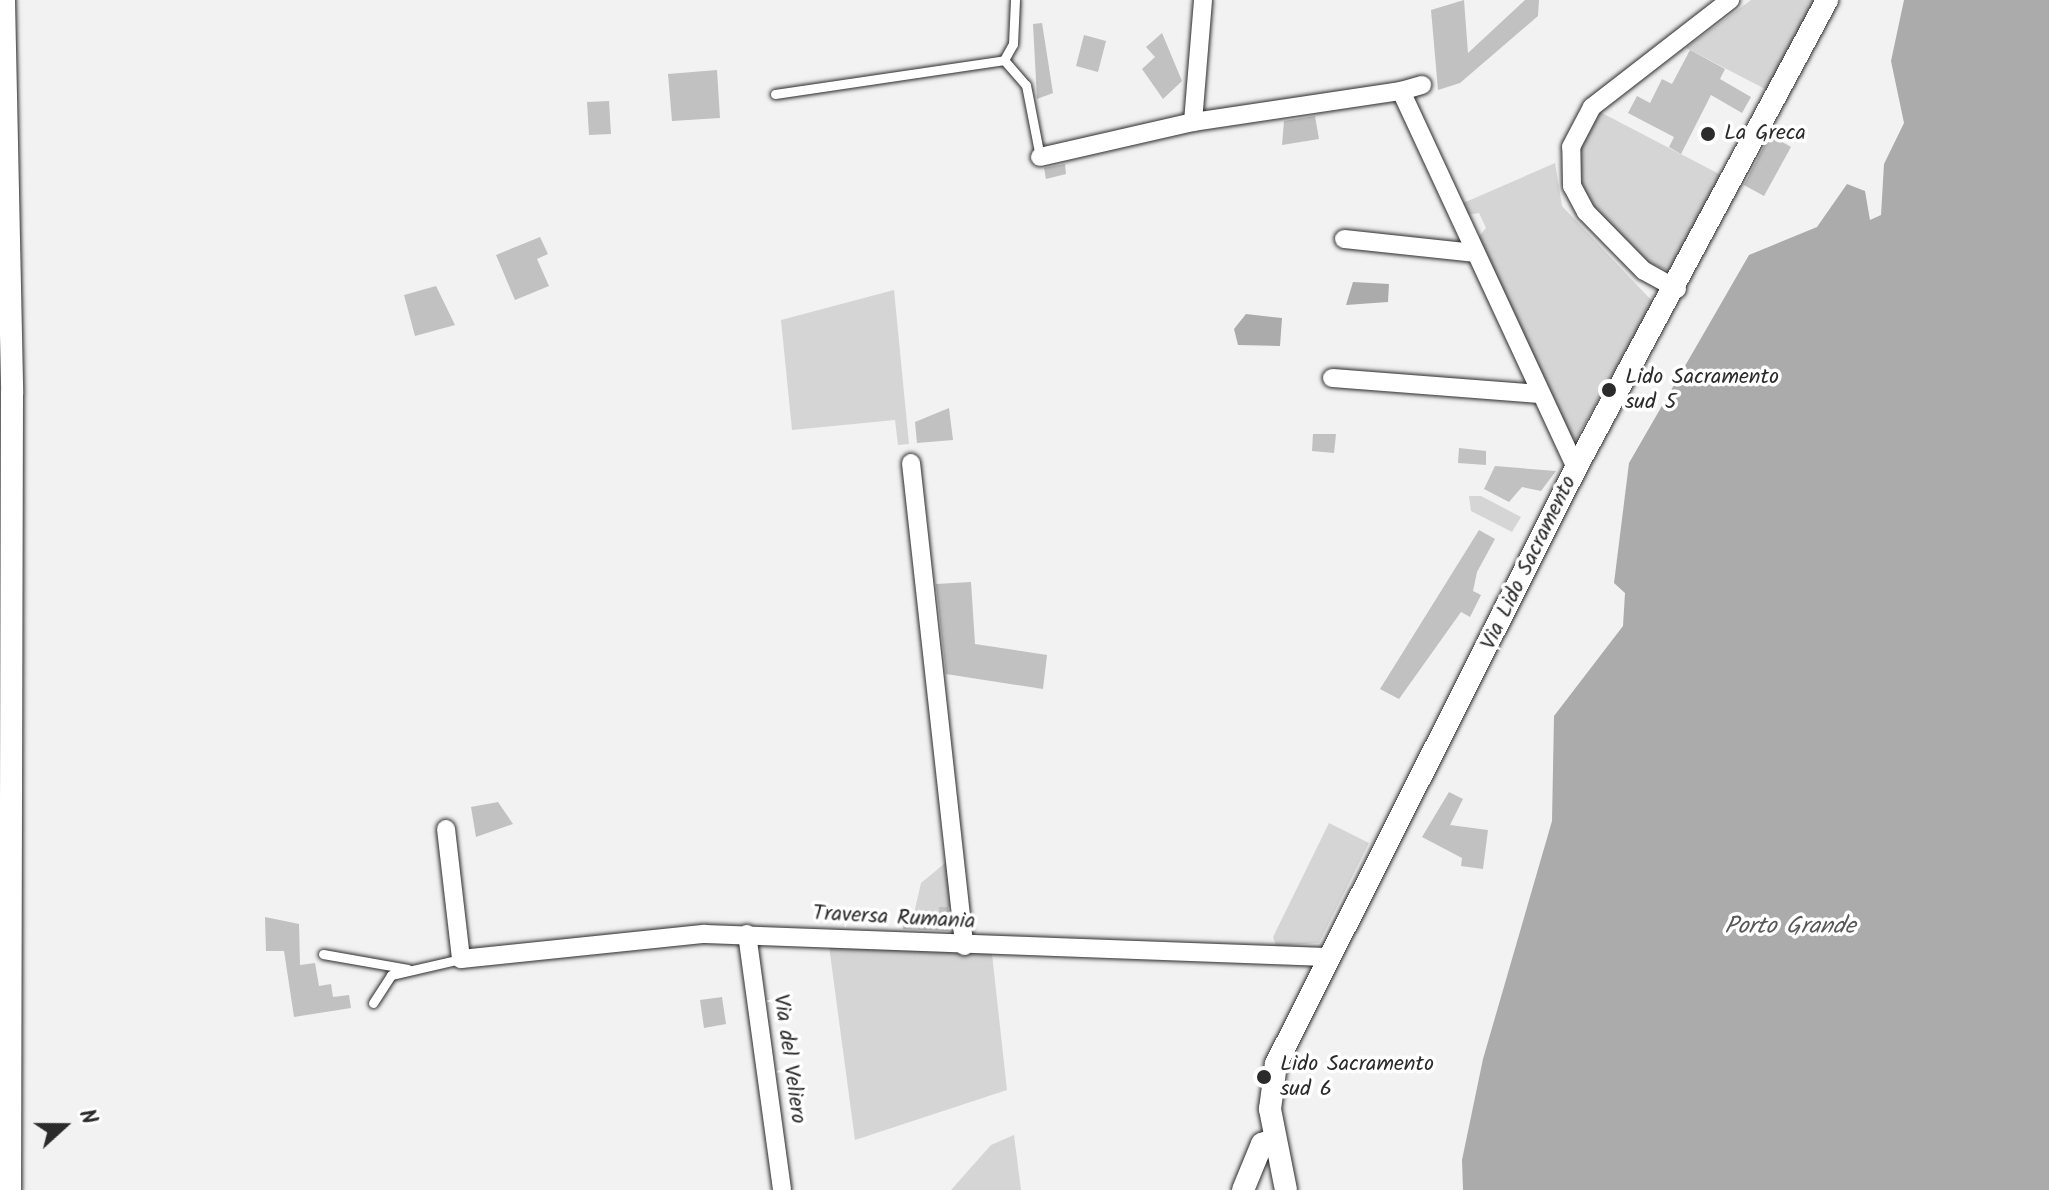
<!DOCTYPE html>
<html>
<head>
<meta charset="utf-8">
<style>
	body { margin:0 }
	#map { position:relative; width:2049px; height:1190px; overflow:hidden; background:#f2f2f2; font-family:Kalam,sans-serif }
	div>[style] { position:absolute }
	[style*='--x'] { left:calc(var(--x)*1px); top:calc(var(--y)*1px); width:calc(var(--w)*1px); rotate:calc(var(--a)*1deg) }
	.green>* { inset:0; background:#d5d5d5 }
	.water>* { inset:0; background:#ababab }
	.building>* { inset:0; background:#c1c1c1 }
	.roads { filter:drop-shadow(0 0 2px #2b2b2b) drop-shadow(0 0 2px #2b2b2b) }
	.service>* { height:9px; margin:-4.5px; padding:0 4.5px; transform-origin:4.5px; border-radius:4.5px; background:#fff }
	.minor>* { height:18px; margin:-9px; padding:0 9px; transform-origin:9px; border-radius:9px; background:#fff }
	.tertiary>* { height:22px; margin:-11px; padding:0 11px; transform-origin:11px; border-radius:11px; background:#fff }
	.dots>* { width:22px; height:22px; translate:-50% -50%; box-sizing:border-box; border:4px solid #fff; border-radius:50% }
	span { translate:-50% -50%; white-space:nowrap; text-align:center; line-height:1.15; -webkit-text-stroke:7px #fff; paint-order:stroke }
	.poi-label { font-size:22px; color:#2b2b2b }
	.left { translate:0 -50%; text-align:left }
	.street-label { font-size:22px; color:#2b2b2b }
	.water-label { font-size:24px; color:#585858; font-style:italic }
	.north { position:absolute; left:24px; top:1086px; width:80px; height:80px; -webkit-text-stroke:6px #fff; paint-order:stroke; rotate:69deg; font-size:22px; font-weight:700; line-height:32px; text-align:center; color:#2b2b2b }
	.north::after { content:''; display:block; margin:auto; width:28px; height:36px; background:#2b2b2b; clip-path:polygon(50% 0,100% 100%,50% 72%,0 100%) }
</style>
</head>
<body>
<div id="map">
	<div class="green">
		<i style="clip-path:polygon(1751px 0,1817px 0,1769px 91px,1686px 48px)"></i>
		<i style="clip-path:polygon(1600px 112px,1723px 176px,1674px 273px,1645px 261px,1585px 201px,1578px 154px)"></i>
		<i style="clip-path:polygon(1555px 163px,1562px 206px,1654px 303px,1576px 439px,1569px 439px,1477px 239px,1486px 228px,1479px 213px,1466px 215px,1461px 204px)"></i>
		<i style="clip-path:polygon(894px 290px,909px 444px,898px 445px,895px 420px,792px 430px,781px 320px)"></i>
		<i style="clip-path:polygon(1469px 496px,1481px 496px,1521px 517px,1512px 532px,1471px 511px)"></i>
		<i style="clip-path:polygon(1329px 823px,1369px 843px,1319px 943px,1276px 946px,1273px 937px)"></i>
		<i style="clip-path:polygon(950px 859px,954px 907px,939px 907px,939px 922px,912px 922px,921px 883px)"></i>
		<i style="clip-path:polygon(829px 946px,992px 954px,1007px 1090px,855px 1140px)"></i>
		<i style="clip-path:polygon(1014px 1135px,1021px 1190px,951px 1190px,991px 1145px)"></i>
	</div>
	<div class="water">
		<i style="clip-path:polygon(1904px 0,2049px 0,2049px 1190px,1463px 1190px,1462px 1160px,1483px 1059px,1552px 821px,1554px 716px,1623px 626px,1625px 593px,1614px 583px,1629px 463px,1749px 255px,1817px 227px,1847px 184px,1865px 191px,1870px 220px,1881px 215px,1884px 164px,1904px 123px,1891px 61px)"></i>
		<i style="clip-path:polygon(1353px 282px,1389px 284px,1388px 302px,1346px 305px)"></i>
		<i style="clip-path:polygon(1246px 314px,1282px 318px,1280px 346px,1238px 345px,1234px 329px)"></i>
	</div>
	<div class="building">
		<i style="clip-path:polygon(1464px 0,1468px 53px,1525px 0,1539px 0,1538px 16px,1460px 83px,1438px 90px,1431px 10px)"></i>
		<i style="clip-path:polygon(1042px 23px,1053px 93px,1037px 99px,1033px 24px)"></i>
		<i style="clip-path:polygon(1162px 33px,1182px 81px,1163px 99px,1142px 69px,1155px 57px,1146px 47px)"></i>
		<i style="clip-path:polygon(1084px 35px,1106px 41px,1098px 72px,1076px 66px)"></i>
		<i style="clip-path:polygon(1690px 50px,1725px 69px,1720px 79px,1751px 97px,1742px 113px,1711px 95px,1681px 154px,1669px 147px,1674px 137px,1628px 113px,1637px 96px,1650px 103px,1662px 79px,1672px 84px)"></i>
		<i style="clip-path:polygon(717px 70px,720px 118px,672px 121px,668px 74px)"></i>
		<i style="clip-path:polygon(609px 101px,611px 134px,589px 135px,587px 102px)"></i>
		<i style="clip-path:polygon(1315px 116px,1319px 139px,1282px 145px,1284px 121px)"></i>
		<i style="clip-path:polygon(1770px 135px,1791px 147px,1764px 196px,1744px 185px)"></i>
		<i style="clip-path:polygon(1065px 164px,1066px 174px,1046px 179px,1044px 168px)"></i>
		<i style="clip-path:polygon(540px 237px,548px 254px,537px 259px,549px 286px,515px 300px,496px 255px)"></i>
		<i style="clip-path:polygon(436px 286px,455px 325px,415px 336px,404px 295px)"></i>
		<i style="clip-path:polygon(949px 408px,953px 440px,917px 443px,915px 422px)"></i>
		<i style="clip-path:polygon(1313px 434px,1336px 434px,1334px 453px,1312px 451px)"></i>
		<i style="clip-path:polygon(1459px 448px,1486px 451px,1486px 465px,1458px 463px)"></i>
		<i style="clip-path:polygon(1495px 466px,1556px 471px,1541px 491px,1522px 487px,1509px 502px,1484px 489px)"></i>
		<i style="clip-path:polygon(1479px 530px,1495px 539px,1477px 572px,1473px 591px,1481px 595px,1470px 617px,1461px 612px,1399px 699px,1380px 689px)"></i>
		<i style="clip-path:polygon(971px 582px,975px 644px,1047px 655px,1043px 689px,946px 674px,936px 584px)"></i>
		<i style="clip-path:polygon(1449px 792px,1463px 799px,1450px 825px,1488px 830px,1483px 869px,1461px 866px,1462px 858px,1422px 837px)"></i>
		<i style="clip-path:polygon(498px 802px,513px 824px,476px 837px,471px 807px)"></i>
		<i style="clip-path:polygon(939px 907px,948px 907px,950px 931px,903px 929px,904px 922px,939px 922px)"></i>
		<i style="clip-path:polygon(265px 917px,299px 924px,300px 965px,315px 963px,319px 986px,331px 984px,333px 997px,349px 995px,351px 1008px,294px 1017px,284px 951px,266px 951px)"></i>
		<i style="clip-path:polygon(722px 997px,726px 1024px,704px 1028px,700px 1000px)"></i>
	</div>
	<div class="roads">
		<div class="service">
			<i style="--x:1004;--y:60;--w:33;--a:49"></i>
			<i style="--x:1026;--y:85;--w:73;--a:79"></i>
			<i style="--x:775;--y:94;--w:232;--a:-8.4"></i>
			<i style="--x:1004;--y:60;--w:18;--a:-61"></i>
			<i style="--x:1013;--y:44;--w:44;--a:-87.4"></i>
			<i style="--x:323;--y:954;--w:86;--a:10"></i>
			<i style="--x:373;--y:1003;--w:33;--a:-57"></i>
			<i style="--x:391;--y:975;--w:72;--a:-12.9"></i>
		</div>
		<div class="minor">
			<i style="--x:1401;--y:91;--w:22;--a:-16"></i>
			<i style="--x:1193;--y:122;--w:122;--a:-85.3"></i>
			<i style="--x:1040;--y:157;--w:157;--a:-12.9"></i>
			<i style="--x:1193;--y:122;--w:210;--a:-8.5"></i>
			<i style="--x:1401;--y:91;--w:416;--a:65.1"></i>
			<i style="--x:1344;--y:239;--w:131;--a:6.1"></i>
			<i style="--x:1677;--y:289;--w:38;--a:-151"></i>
			<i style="--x:1644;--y:271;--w:83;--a:-134.5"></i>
			<i style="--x:1586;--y:212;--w:30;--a:-118"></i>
			<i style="--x:1572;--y:186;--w:39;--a:-91"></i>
			<i style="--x:1571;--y:147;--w:45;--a:-62.3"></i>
			<i style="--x:1592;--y:107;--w:175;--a:-37.8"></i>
			<i style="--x:1332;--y:378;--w:209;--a:4.4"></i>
			<i style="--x:911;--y:463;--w:486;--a:83.7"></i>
			<i style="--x:446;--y:829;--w:131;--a:83.4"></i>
			<i style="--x:461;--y:959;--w:245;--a:-5.9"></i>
			<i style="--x:705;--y:934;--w:621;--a:2.12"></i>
			<i style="--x:747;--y:934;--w:258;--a:82.2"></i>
		</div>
		<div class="tertiary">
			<i style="--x:4;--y:0;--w:393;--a:88.8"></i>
			<i style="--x:12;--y:393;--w:797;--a:90.14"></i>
			<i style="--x:1243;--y:1190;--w:50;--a:-67.6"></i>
			<i style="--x:1262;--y:1144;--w:14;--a:-21"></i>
			<i style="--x:1286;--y:1190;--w:83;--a:-101.2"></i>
			<i style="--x:1270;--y:1109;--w:45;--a:-82.4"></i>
			<i style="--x:1276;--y:1064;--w:667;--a:-63.28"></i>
			<i style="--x:1576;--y:468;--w:531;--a:-61.79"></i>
		</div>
	</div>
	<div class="dots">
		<i style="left:1708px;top:134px;background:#2b2b2b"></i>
		<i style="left:1609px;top:390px;background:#2b2b2b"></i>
		<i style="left:1264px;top:1077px;background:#2b2b2b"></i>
	</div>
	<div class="poi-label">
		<span class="left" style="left:1724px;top:134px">La Greca</span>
		<span class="left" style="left:1625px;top:390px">Lido Sacramento<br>sud 5</span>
		<span class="left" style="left:1280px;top:1077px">Lido Sacramento<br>sud 6</span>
	</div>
	<div class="street-label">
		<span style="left:1529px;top:563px;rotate:-64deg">Via Lido Sacramento</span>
		<span style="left:894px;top:918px;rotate:3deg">Traversa Rumania</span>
		<span style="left:789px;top:1059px;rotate:82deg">Via del Veliero</span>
	</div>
	<div class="water-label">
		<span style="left:1790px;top:927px">Porto Grande</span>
	</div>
	<div class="north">N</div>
</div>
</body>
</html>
